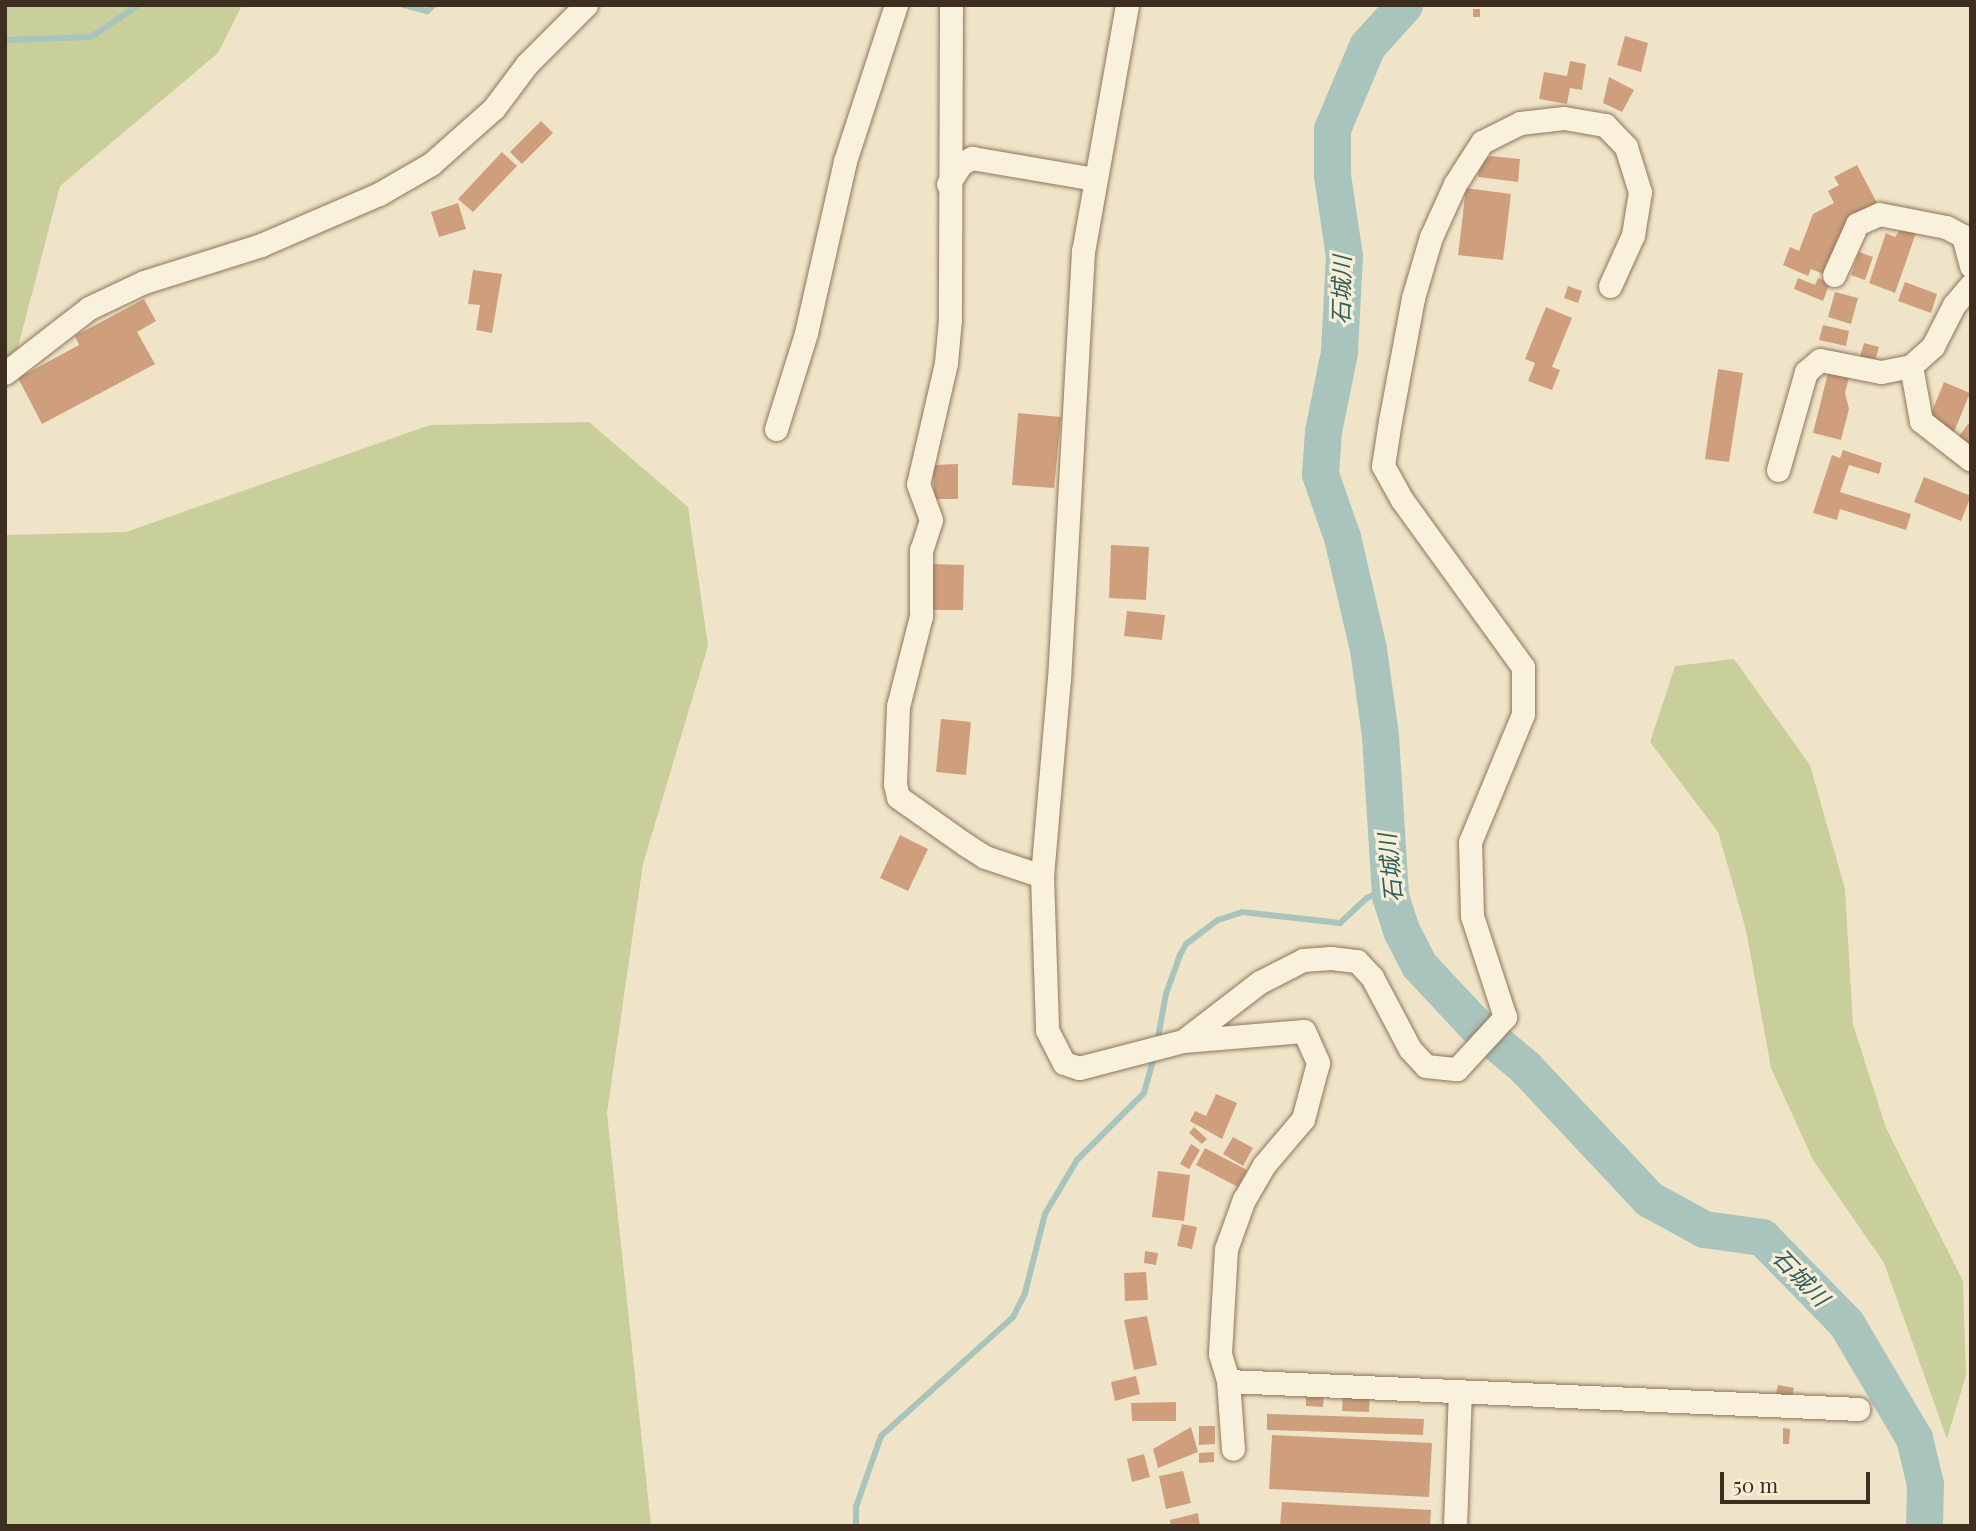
<!DOCTYPE html>
<html>
<head>
<meta charset="utf-8">
<style>
	body { margin:0 }
	#map { position:relative; width:1976px; height:1531px; overflow:hidden; background:#f0e4c8; font-family:"Playfair Display","Noto Sans JP",serif }
	div>[style] { position:absolute }
	[style*='--x'] { left:calc(var(--x)*1px); top:calc(var(--y)*1px); width:calc(var(--w)*1px); rotate:calc(var(--a)*1deg) }
	.green>* { inset:0; background:#c9cf9b }
	.stream>* { height:6px; margin:-3px; padding:0 3px; transform-origin:3px; border-radius:3px; background:#a9c4bc }
	.river>* { height:37px; margin:-18.5px; padding:0 18.5px; transform-origin:18.5px; border-radius:18.5px; background:#a9c4bc }
	.building>* { inset:0; background:#cf9f7d }
	.roads { filter:drop-shadow(0 0 2px #8d765c) drop-shadow(0 0 2px #8d765c) }
	.minor>* { height:23px; margin:-11.5px; padding:0 11.5px; transform-origin:11.5px; border-radius:11.5px; background:#faf1dc }
	span { translate:-50% -50%; white-space:nowrap; text-align:center; line-height:1.15; -webkit-text-stroke:6px #f7eed8; paint-order:stroke }
	.water-label { font-size:23px; color:#2f5d5a; font-style:italic }
	.frame { position:absolute; inset:0; border:7px solid #3d2e20; pointer-events:none }
	.scale { position:absolute; left:1720px; top:1472px; width:150px; height:32px; box-sizing:border-box; border:4px solid #3d2e20; border-top:0; padding-left:9px; font-size:21px; line-height:24px; white-space:nowrap; color:#3d2e20; -webkit-text-stroke:5px #f7eed8; paint-order:stroke }
</style>
</head>
<body>
<div id="map">
	<div class="green">
		<i style="clip-path:polygon(5px 5px,242px 5px,218px 53px,60px 186px,5px 397px)"></i>
		<i style="clip-path:polygon(589px 422px,688px 507px,708px 646px,643px 864px,607px 1113px,651px 1526px,5px 1526px,5px 535px,126px 532px,430px 425px)"></i>
		<i style="clip-path:polygon(1734px 659px,1810px 765px,1845px 889px,1853px 1024px,1886px 1128px,1963px 1281px,1966px 1375px,1947px 1439px,1884px 1263px,1813px 1160px,1771px 1068px,1746px 930px,1718px 832px,1650px 742px,1675px 666px)"></i>
	</div>
	<div class="stream">
		<i style="--x:404;--y:5;--w:24;--a:15"></i>
		<i style="--x:427;--y:11;--w:9;--a:-41"></i>
		<i style="--x:5;--y:40;--w:86;--a:-2"></i>
		<i style="--x:91;--y:37;--w:58;--a:-33.7"></i>
		<i style="--x:1157;--y:1043;--w:50;--a:-79.6"></i>
		<i style="--x:1166;--y:994;--w:41;--a:-70.3"></i>
		<i style="--x:1180;--y:955;--w:13;--a:-61"></i>
		<i style="--x:1186;--y:944;--w:40;--a:-37"></i>
		<i style="--x:1218;--y:920;--w:25;--a:-18"></i>
		<i style="--x:1242;--y:912;--w:99;--a:6.4"></i>
		<i style="--x:1340;--y:923;--w:37;--a:-43"></i>
		<i style="--x:1367;--y:898;--w:25;--a:-26"></i>
		<i style="--x:856;--y:1526;--w:19;--a:-90"></i>
		<i style="--x:856;--y:1507;--w:75;--a:-70.6"></i>
		<i style="--x:881;--y:1436;--w:178;--a:-42"></i>
		<i style="--x:1013;--y:1317;--w:27;--a:-63"></i>
		<i style="--x:1025;--y:1293;--w:81;--a:-75.8"></i>
		<i style="--x:1045;--y:1214;--w:63;--a:-59.3"></i>
		<i style="--x:1077;--y:1160;--w:95;--a:-45"></i>
		<i style="--x:1144;--y:1093;--w:41;--a:-74.6"></i>
	</div>
	<div class="river">
		<i style="--x:1404;--y:5;--w:55;--a:132.1"></i>
		<i style="--x:1367;--y:46;--w:90;--a:112.9"></i>
		<i style="--x:1332;--y:129;--w:46;--a:90"></i>
		<i style="--x:1332;--y:175;--w:82;--a:81.6"></i>
		<i style="--x:1344;--y:256;--w:96;--a:93"></i>
		<i style="--x:1339;--y:352;--w:81;--a:101.4"></i>
		<i style="--x:1323;--y:431;--w:43;--a:94"></i>
		<i style="--x:1320;--y:474;--w:67;--a:70.8"></i>
		<i style="--x:1342;--y:537;--w:115;--a:76.9"></i>
		<i style="--x:1368;--y:649;--w:88;--a:82.1"></i>
		<i style="--x:1380;--y:736;--w:160;--a:86.4"></i>
		<i style="--x:1390;--y:896;--w:38;--a:72"></i>
		<i style="--x:1402;--y:932;--w:37;--a:63"></i>
		<i style="--x:1419;--y:965;--w:81;--a:47"></i>
		<i style="--x:1474;--y:1024;--w:67;--a:40.1"></i>
		<i style="--x:1525;--y:1067;--w:181;--a:46.8"></i>
		<i style="--x:1649;--y:1199;--w:63;--a:28.6"></i>
		<i style="--x:1704;--y:1229;--w:59;--a:7.9"></i>
		<i style="--x:1762;--y:1237;--w:120;--a:45.7"></i>
		<i style="--x:1846;--y:1323;--w:134;--a:59.4"></i>
		<i style="--x:1914;--y:1438;--w:47;--a:76.6"></i>
		<i style="--x:1925;--y:1484;--w:42;--a:91.4"></i>
	</div>
	<div class="building">
		<i style="clip-path:polygon(1473px 9px,1480px 9px,1480px 17px,1473px 17px)"></i>
		<i style="clip-path:polygon(1625px 36px,1648px 43px,1641px 72px,1617px 65px)"></i>
		<i style="clip-path:polygon(1570px 61px,1586px 64px,1582px 90px,1570px 88px,1567px 104px,1539px 99px,1544px 72px,1567px 76px)"></i>
		<i style="clip-path:polygon(1609px 77px,1634px 90px,1622px 112px,1603px 103px)"></i>
		<i style="clip-path:polygon(541px 121px,553px 133px,522px 164px,510px 152px)"></i>
		<i style="clip-path:polygon(502px 152px,517px 166px,473px 212px,458px 199px)"></i>
		<i style="clip-path:polygon(1491px 156px,1520px 159px,1518px 182px,1478px 177px,1479px 163px)"></i>
		<i style="clip-path:polygon(1857px 165px,1877px 203px,1849px 218px,1826px 275px,1811px 269px,1808px 276px,1783px 265px,1790px 247px,1799px 251px,1813px 214px,1834px 203px,1828px 191px,1839px 185px,1834px 177px)"></i>
		<i style="clip-path:polygon(1466px 188px,1511px 194px,1503px 260px,1458px 255px)"></i>
		<i style="clip-path:polygon(458px 203px,466px 229px,439px 237px,431px 212px)"></i>
		<i style="clip-path:polygon(1902px 228px,1916px 233px,1895px 293px,1869px 283px,1886px 233px,1895px 237px)"></i>
		<i style="clip-path:polygon(1859px 252px,1873px 257px,1865px 280px,1851px 275px)"></i>
		<i style="clip-path:polygon(473px 270px,502px 274px,492px 333px,476px 330px,480px 305px,468px 304px)"></i>
		<i style="clip-path:polygon(1798px 278px,1815px 285px,1818px 278px,1830px 283px,1823px 301px,1794px 289px)"></i>
		<i style="clip-path:polygon(1905px 282px,1937px 294px,1931px 313px,1898px 301px)"></i>
		<i style="clip-path:polygon(1568px 286px,1582px 291px,1578px 303px,1564px 298px)"></i>
		<i style="clip-path:polygon(1835px 292px,1858px 298px,1851px 324px,1828px 317px)"></i>
		<i style="clip-path:polygon(144px 299px,156px 321px,137px 332px,155px 364px,42px 424px,18px 378px,79px 345px,75px 336px)"></i>
		<i style="clip-path:polygon(1546px 307px,1572px 318px,1552px 367px,1560px 370px,1552px 390px,1528px 381px,1535px 363px,1525px 359px)"></i>
		<i style="clip-path:polygon(1823px 325px,1849px 331px,1846px 346px,1819px 340px)"></i>
		<i style="clip-path:polygon(1864px 343px,1879px 347px,1875px 361px,1860px 357px)"></i>
		<i style="clip-path:polygon(1718px 369px,1743px 373px,1729px 462px,1705px 459px)"></i>
		<i style="clip-path:polygon(1828px 373px,1849px 377px,1845px 393px,1849px 409px,1841px 440px,1813px 433px)"></i>
		<i style="clip-path:polygon(1944px 382px,1970px 393px,1954px 432px,1928px 421px)"></i>
		<i style="clip-path:polygon(1018px 413px,1061px 417px,1054px 488px,1012px 485px)"></i>
		<i style="clip-path:polygon(1968px 424px,1971px 426px,1971px 448px,1957px 439px)"></i>
		<i style="clip-path:polygon(1843px 450px,1882px 463px,1879px 474px,1849px 465px,1840px 492px,1911px 514px,1906px 530px,1840px 509px,1837px 520px,1813px 513px,1832px 455px,1840px 458px)"></i>
		<i style="clip-path:polygon(958px 464px,958px 499px,934px 499px,933px 465px)"></i>
		<i style="clip-path:polygon(1924px 477px,1971px 496px,1961px 521px,1914px 502px)"></i>
		<i style="clip-path:polygon(1111px 545px,1149px 547px,1146px 600px,1109px 598px)"></i>
		<i style="clip-path:polygon(933px 564px,964px 565px,963px 610px,932px 610px)"></i>
		<i style="clip-path:polygon(1127px 611px,1165px 615px,1162px 640px,1124px 636px)"></i>
		<i style="clip-path:polygon(941px 719px,971px 722px,966px 775px,936px 772px)"></i>
		<i style="clip-path:polygon(900px 835px,928px 849px,908px 891px,880px 878px)"></i>
		<i style="clip-path:polygon(1216px 1094px,1237px 1103px,1222px 1139px,1190px 1121px,1195px 1111px,1206px 1116px)"></i>
		<i style="clip-path:polygon(1194px 1127px,1207px 1139px,1202px 1144px,1189px 1133px)"></i>
		<i style="clip-path:polygon(1233px 1137px,1253px 1148px,1243px 1166px,1223px 1154px)"></i>
		<i style="clip-path:polygon(1191px 1144px,1200px 1150px,1189px 1169px,1180px 1164px)"></i>
		<i style="clip-path:polygon(1205px 1148px,1247px 1170px,1238px 1187px,1196px 1165px)"></i>
		<i style="clip-path:polygon(1158px 1171px,1190px 1175px,1184px 1221px,1152px 1217px)"></i>
		<i style="clip-path:polygon(1182px 1224px,1197px 1227px,1192px 1249px,1177px 1246px)"></i>
		<i style="clip-path:polygon(1145px 1251px,1158px 1253px,1156px 1265px,1144px 1263px)"></i>
		<i style="clip-path:polygon(1146px 1272px,1148px 1300px,1125px 1301px,1124px 1273px)"></i>
		<i style="clip-path:polygon(1147px 1316px,1157px 1365px,1134px 1370px,1124px 1320px)"></i>
		<i style="clip-path:polygon(1136px 1376px,1140px 1394px,1115px 1401px,1111px 1382px)"></i>
		<i style="clip-path:polygon(1778px 1385px,1794px 1388px,1792px 1397px,1776px 1394px)"></i>
		<i style="clip-path:polygon(1343px 1392px,1370px 1393px,1369px 1412px,1342px 1411px)"></i>
		<i style="clip-path:polygon(1306px 1393px,1324px 1393px,1323px 1407px,1306px 1406px)"></i>
		<i style="clip-path:polygon(1176px 1402px,1176px 1421px,1132px 1421px,1131px 1403px)"></i>
		<i style="clip-path:polygon(1267px 1414px,1424px 1419px,1423px 1435px,1267px 1430px)"></i>
		<i style="clip-path:polygon(1199px 1426px,1215px 1426px,1215px 1444px,1199px 1445px)"></i>
		<i style="clip-path:polygon(1191px 1427px,1198px 1452px,1158px 1468px,1153px 1449px)"></i>
		<i style="clip-path:polygon(1783px 1428px,1790px 1429px,1789px 1444px,1783px 1444px)"></i>
		<i style="clip-path:polygon(1272px 1435px,1432px 1443px,1429px 1497px,1269px 1489px)"></i>
		<i style="clip-path:polygon(1214px 1452px,1214px 1462px,1199px 1463px,1199px 1453px)"></i>
		<i style="clip-path:polygon(1144px 1454px,1150px 1477px,1132px 1482px,1127px 1459px)"></i>
		<i style="clip-path:polygon(1183px 1471px,1191px 1503px,1166px 1509px,1159px 1476px)"></i>
		<i style="clip-path:polygon(1282px 1502px,1431px 1510px,1430px 1526px,1280px 1526px)"></i>
		<i style="clip-path:polygon(1198px 1513px,1200px 1526px,1171px 1526px,1170px 1520px)"></i>
	</div>
	<div class="roads">
		<div class="minor">
			<i style="--x:951;--y:5;--w:314;--a:90.2"></i>
			<i style="--x:950;--y:319;--w:44;--a:95.2"></i>
			<i style="--x:946;--y:363;--w:124;--a:103"></i>
			<i style="--x:918;--y:484;--w:38;--a:70"></i>
			<i style="--x:931;--y:520;--w:32;--a:108"></i>
			<i style="--x:921;--y:550;--w:66;--a:90"></i>
			<i style="--x:921;--y:616;--w:93;--a:104.3"></i>
			<i style="--x:898;--y:706;--w:78;--a:92.2"></i>
			<i style="--x:895;--y:784;--w:13;--a:77"></i>
			<i style="--x:898;--y:797;--w:83;--a:35.2"></i>
			<i style="--x:966;--y:845;--w:22;--a:32"></i>
			<i style="--x:985;--y:857;--w:60;--a:18.4"></i>
			<i style="--x:1127;--y:5;--w:250;--a:100.1"></i>
			<i style="--x:1083;--y:251;--w:428;--a:93.2"></i>
			<i style="--x:1059;--y:678;--w:199;--a:94.9"></i>
			<i style="--x:1042;--y:876;--w:154;--a:88.1"></i>
			<i style="--x:1047;--y:1030;--w:37;--a:63"></i>
			<i style="--x:1064;--y:1063;--w:16;--a:18"></i>
			<i style="--x:1079;--y:1068;--w:107;--a:-14.6"></i>
			<i style="--x:1183;--y:1041;--w:121;--a:-4.7"></i>
			<i style="--x:1304;--y:1031;--w:35;--a:66"></i>
			<i style="--x:1318;--y:1063;--w:58;--a:105"></i>
			<i style="--x:1303;--y:1119;--w:60;--a:130.3"></i>
			<i style="--x:1264;--y:1165;--w:39;--a:120"></i>
			<i style="--x:1244;--y:1199;--w:53;--a:109.8"></i>
			<i style="--x:1226;--y:1249;--w:105;--a:93.3"></i>
			<i style="--x:1220;--y:1354;--w:28;--a:73"></i>
			<i style="--x:1228;--y:1381;--w:68;--a:85.8"></i>
			<i style="--x:948;--y:184;--w:24;--a:-57"></i>
			<i style="--x:961;--y:164;--w:13;--a:-29"></i>
			<i style="--x:972;--y:158;--w:125;--a:9.7"></i>
			<i style="--x:1834;--y:275;--w:56;--a:-65.7"></i>
			<i style="--x:1857;--y:224;--w:24;--a:-24"></i>
			<i style="--x:1879;--y:214;--w:68;--a:11"></i>
			<i style="--x:1946;--y:227;--w:19;--a:28"></i>
			<i style="--x:1963;--y:236;--w:31;--a:75"></i>
			<i style="--x:1911;--y:366;--w:56;--a:79.7"></i>
			<i style="--x:1921;--y:421;--w:63;--a:38"></i>
			<i style="--x:5;--y:373;--w:106;--a:-37.7"></i>
			<i style="--x:89;--y:308;--w:61;--a:-25.3"></i>
			<i style="--x:144;--y:282;--w:123;--a:-17.5"></i>
			<i style="--x:261;--y:245;--w:129;--a:-23.4"></i>
			<i style="--x:379;--y:194;--w:60;--a:-30"></i>
			<i style="--x:431;--y:164;--w:84;--a:-41.6"></i>
			<i style="--x:494;--y:108;--w:55;--a:-53.1"></i>
			<i style="--x:527;--y:64;--w:83;--a:-45"></i>
			<i style="--x:776;--y:429;--w:101;--a:-72.6"></i>
			<i style="--x:806;--y:333;--w:176;--a:-77.2"></i>
			<i style="--x:845;--y:161;--w:164;--a:-71.9"></i>
			<i style="--x:1778;--y:470;--w:102;--a:-74.1"></i>
			<i style="--x:1806;--y:372;--w:18;--a:-41"></i>
			<i style="--x:1820;--y:360;--w:62;--a:11.1"></i>
			<i style="--x:1881;--y:372;--w:31;--a:-11"></i>
			<i style="--x:1911;--y:366;--w:30;--a:-42"></i>
			<i style="--x:1933;--y:346;--w:46;--a:-62.9"></i>
			<i style="--x:1954;--y:305;--w:26;--a:-50"></i>
			<i style="--x:1183;--y:1041;--w:97;--a:-37.5"></i>
			<i style="--x:1260;--y:982;--w:48;--a:-27.1"></i>
			<i style="--x:1303;--y:960;--w:28;--a:-4"></i>
			<i style="--x:1331;--y:958;--w:26;--a:7"></i>
			<i style="--x:1357;--y:961;--w:22;--a:47"></i>
			<i style="--x:1372;--y:977;--w:81;--a:62.2"></i>
			<i style="--x:1410;--y:1049;--w:23;--a:47"></i>
			<i style="--x:1426;--y:1066;--w:31;--a:6"></i>
			<i style="--x:1457;--y:1069;--w:71;--a:-47.3"></i>
			<i style="--x:1505;--y:1017;--w:106;--a:-108.1"></i>
			<i style="--x:1472;--y:916;--w:74;--a:-91.5"></i>
			<i style="--x:1470;--y:842;--w:139;--a:-67.5"></i>
			<i style="--x:1523;--y:714;--w:47;--a:-90"></i>
			<i style="--x:1523;--y:667;--w:206;--a:-125.9"></i>
			<i style="--x:1402;--y:500;--w:39;--a:-119"></i>
			<i style="--x:1383;--y:466;--w:46;--a:-81.2"></i>
			<i style="--x:1390;--y:421;--w:125;--a:-79.4"></i>
			<i style="--x:1413;--y:298;--w:64;--a:-73.6"></i>
			<i style="--x:1431;--y:237;--w:58;--a:-65.6"></i>
			<i style="--x:1455;--y:184;--w:50;--a:-57.3"></i>
			<i style="--x:1482;--y:142;--w:42;--a:-26.6"></i>
			<i style="--x:1520;--y:123;--w:44;--a:-6.5"></i>
			<i style="--x:1564;--y:118;--w:42;--a:9.7"></i>
			<i style="--x:1605;--y:125;--w:30;--a:46"></i>
			<i style="--x:1626;--y:147;--w:47;--a:72.7"></i>
			<i style="--x:1640;--y:192;--w:44;--a:99.2"></i>
			<i style="--x:1633;--y:235;--w:56;--a:114.3"></i>
			<i style="--x:1228;--y:1381;--w:631;--a:2.54"></i>
			<i style="--x:1455;--y:1526;--w:135;--a:-87.9"></i>
		</div>
	</div>
	<div class="water-label">
		<span style="left:1341px;top:290px;rotate:-89deg">石城川</span>
		<span style="left:1390px;top:868px;rotate:-96deg">石城川</span>
		<span style="left:1801px;top:1277px;rotate:46deg">石城川</span>
	</div>
	<div class="frame"></div>
	<div class="scale">50 m</div>
</div>
</body>
</html>
